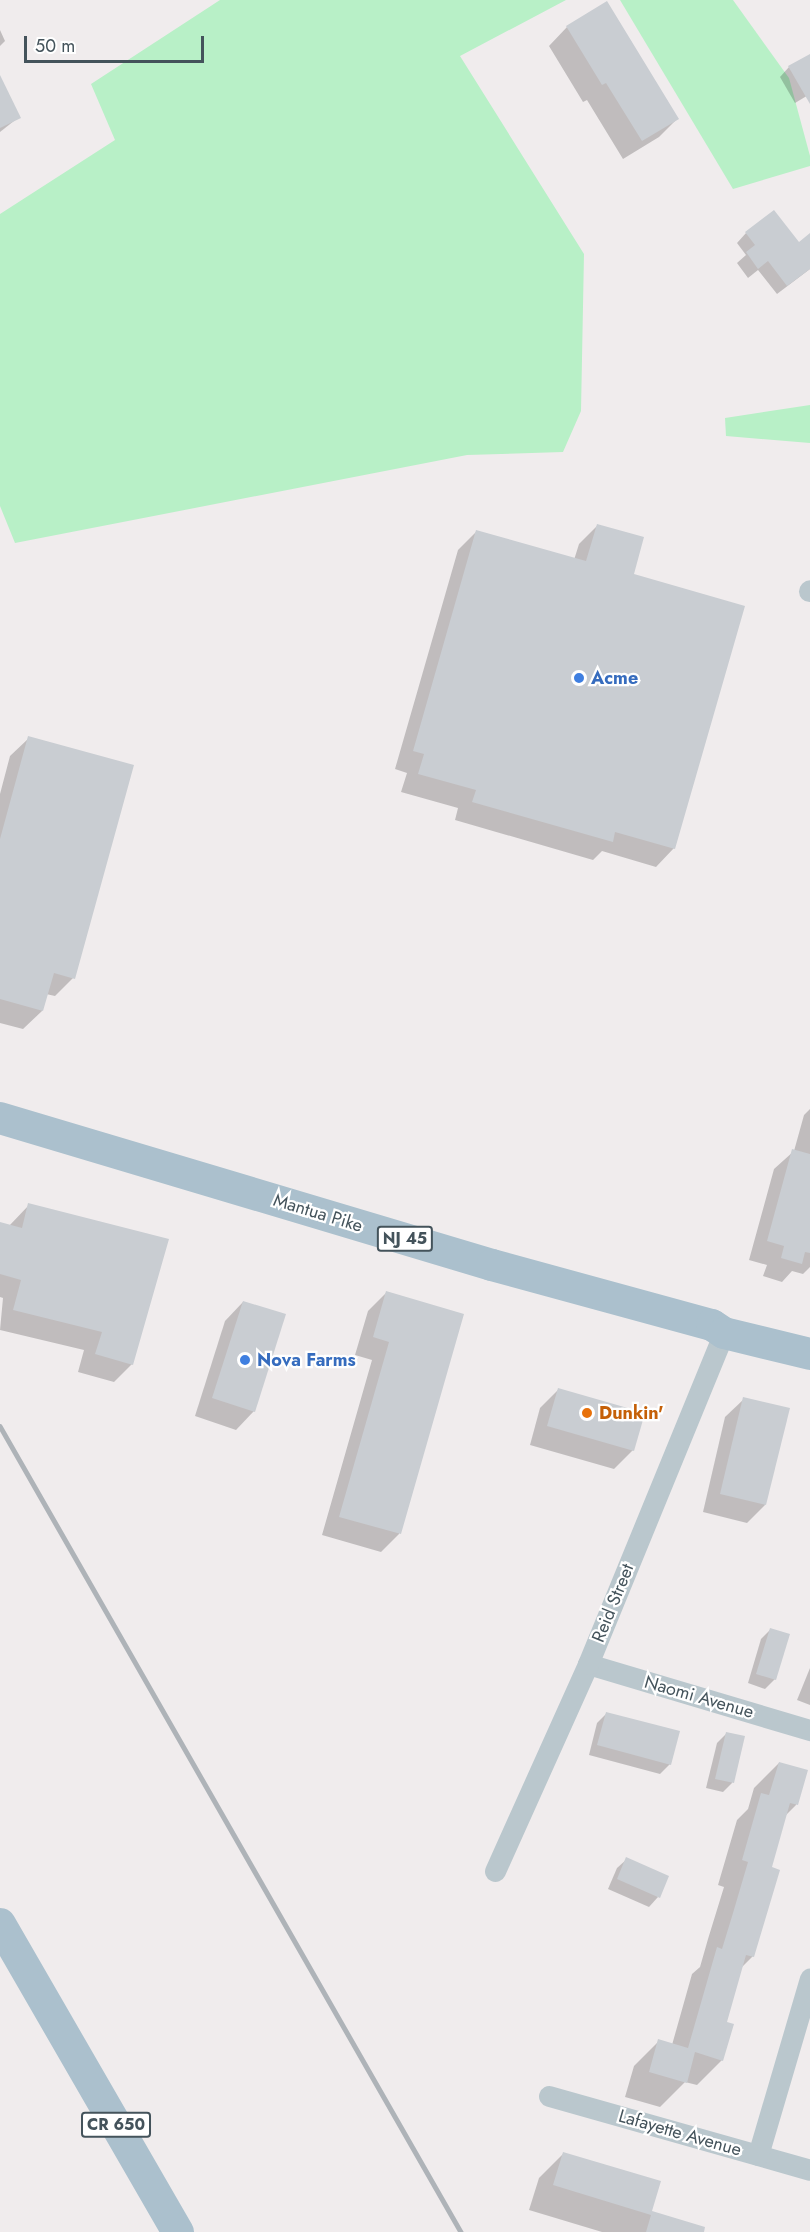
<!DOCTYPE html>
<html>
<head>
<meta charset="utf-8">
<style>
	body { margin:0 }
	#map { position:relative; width:810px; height:2232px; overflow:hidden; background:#f0eced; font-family:Jost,sans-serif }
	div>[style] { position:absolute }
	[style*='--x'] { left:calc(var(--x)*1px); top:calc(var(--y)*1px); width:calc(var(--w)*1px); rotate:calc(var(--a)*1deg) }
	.green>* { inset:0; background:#b8f0c7 }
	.shadow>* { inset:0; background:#0003 }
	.building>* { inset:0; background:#c9cdd2 }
	.minor>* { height:21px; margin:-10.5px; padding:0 10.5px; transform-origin:10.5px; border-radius:10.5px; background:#bac7cd }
	.primary>* { height:32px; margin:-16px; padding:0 16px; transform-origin:16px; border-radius:16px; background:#abc0cd }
	.rail>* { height:4.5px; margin:-2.25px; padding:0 2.25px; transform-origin:2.25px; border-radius:2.25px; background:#aeb3b8 }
	.dots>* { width:16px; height:16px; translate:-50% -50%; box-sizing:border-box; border:3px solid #fff; border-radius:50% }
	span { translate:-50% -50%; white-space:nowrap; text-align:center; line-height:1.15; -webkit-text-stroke:4.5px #fff; paint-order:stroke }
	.shield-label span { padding:2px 4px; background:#fff; border:2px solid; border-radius:4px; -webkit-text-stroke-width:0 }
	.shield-label { font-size:16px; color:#44535b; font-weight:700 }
	.shop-label { font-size:18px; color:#366cbe; font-weight:700 }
	.left { translate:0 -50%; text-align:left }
	.street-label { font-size:18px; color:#44535b }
	.food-label { font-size:18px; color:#c56008; font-weight:700 }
	.scale { position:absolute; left:24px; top:36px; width:180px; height:27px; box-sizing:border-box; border:3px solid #44535b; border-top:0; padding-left:8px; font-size:18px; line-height:21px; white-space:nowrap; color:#44535b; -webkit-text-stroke:4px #fff; paint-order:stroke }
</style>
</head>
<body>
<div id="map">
	<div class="green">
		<i style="clip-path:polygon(220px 0,566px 0,460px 56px,584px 254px,581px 411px,563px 452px,467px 455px,15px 543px,0 506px,0 214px,115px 140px,91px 84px)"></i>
		<i style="clip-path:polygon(620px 0,733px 0,789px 78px,810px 156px,810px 166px,733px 189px)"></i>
		<i style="clip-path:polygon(810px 405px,810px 443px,726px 436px,725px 418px)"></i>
	</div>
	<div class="shadow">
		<i style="clip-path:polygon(567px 27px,677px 119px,659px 137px,623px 159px,587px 100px,583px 102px,549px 46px)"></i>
		<i style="clip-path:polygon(0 30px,5px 41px,0 46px)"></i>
		<i style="clip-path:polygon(810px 55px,810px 94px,795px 103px,780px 77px,789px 67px)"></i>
		<i style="clip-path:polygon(0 86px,19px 117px,0 132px)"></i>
		<i style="clip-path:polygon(746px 233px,810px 248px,810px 269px,777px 294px,758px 270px,748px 278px,737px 263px,746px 255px,737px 243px)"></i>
		<i style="clip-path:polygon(598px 525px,632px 575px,674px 848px,656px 867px,602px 851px,593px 860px,455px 820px,458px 808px,401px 792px,407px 773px,395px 769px,458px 550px,476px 532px,574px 560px,579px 544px)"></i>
		<i style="clip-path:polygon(29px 738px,73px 978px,55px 996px,46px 994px,42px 1011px,23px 1029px,0 1023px,0 794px,10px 756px)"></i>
		<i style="clip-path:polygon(810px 1109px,810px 1267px,803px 1274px,792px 1271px,782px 1282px,763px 1276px,767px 1265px,749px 1260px,774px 1169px,794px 1151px,804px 1115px)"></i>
		<i style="clip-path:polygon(29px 1205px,132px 1364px,114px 1382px,78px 1372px,84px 1350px,0 1330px,3px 1298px,0 1297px,0 1224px,9px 1226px)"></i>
		<i style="clip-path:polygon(386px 1293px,462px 1315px,399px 1534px,381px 1552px,322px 1535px,372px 1360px,355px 1355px,368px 1311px)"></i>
		<i style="clip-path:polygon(243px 1302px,254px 1411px,236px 1430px,195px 1416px,225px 1321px)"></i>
		<i style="clip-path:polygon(558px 1390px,633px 1450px,614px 1469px,530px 1445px,540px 1408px)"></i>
		<i style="clip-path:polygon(744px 1399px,765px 1505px,747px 1523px,703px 1512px,725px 1417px)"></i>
		<i style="clip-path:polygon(770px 1630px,775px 1679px,765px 1689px,748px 1683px,761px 1639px)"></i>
		<i style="clip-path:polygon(810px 1668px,810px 1705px,797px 1700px)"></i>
		<i style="clip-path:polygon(607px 1713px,670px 1764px,660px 1774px,589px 1755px,597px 1723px)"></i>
		<i style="clip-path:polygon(727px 1733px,732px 1783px,723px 1792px,706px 1788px,717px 1743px)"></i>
		<i style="clip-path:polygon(779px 1763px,806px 1771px,796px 1805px,785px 1816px,770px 1868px,753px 1956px,741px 1968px,725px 2023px,722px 2060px,697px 2085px,685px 2082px,660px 2107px,625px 2097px,634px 2066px,659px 2041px,672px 2045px,692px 1974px,700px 1967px,708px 1939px,724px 1887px,718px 1885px,737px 1820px,748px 1809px,754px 1788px)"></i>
		<i style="clip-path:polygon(627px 1859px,658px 1897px,649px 1907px,608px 1889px,617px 1868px)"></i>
		<i style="clip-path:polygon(564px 2153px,650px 2212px,678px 2232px,602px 2232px,529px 2210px,539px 2178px)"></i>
	</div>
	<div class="building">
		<i style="clip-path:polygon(607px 1px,679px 119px,642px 141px,606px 83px,602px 85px,566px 26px)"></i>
		<i style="clip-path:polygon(810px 54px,810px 104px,788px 66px)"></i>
		<i style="clip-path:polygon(0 75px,21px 118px,0 128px)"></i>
		<i style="clip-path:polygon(774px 210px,799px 242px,810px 233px,810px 269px,787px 286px,768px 261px,758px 269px,746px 252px,755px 245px,745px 232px)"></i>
		<i style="clip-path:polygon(597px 524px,644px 537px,634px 574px,745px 606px,675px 849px,615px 832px,613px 842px,472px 802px,476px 790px,418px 774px,424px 754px,413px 751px,476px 530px,586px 561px)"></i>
		<i style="clip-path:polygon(28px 736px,134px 765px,75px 979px,54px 973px,43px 1011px,0 999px,0 839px)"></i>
		<i style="clip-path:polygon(792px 1149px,810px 1154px,810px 1253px,805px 1252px,802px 1264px,781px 1258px,784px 1246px,767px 1241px)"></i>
		<i style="clip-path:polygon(28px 1203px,169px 1239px,133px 1365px,95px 1354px,102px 1332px,13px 1310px,21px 1280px,0 1274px,0 1222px,22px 1228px)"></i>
		<i style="clip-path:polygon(386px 1291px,464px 1314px,401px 1534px,339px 1517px,389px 1342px,373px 1337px)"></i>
		<i style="clip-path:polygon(243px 1301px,286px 1314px,255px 1412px,212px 1398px)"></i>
		<i style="clip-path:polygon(558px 1388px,645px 1413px,634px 1451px,547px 1426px)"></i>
		<i style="clip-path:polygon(743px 1397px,790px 1408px,766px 1505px,720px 1494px)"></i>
		<i style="clip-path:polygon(770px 1628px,790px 1634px,776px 1680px,756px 1674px)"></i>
		<i style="clip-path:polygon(606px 1712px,680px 1731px,671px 1765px,597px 1745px)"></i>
		<i style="clip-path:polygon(726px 1732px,745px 1736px,734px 1783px,715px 1779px)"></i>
		<i style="clip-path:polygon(779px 1762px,808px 1770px,798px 1805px,790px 1803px,772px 1867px,780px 1870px,754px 1957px,746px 1955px,727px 2022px,734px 2024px,723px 2061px,695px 2052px,687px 2083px,649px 2072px,658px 2039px,688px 2048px,717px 1947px,722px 1949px,733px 1913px,748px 1862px,742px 1860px,761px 1793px,769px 1795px)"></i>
		<i style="clip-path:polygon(626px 1857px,669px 1876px,660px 1898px,617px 1879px)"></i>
		<i style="clip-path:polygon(563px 2152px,661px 2181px,652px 2211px,705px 2227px,704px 2232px,646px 2232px,651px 2215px,553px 2185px)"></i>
	</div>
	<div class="minor">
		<i style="--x:809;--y:591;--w:1;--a:-45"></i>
		<i style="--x:588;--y:1664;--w:232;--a:16.6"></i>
		<i style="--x:495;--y:1871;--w:227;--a:-65.8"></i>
		<i style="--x:588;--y:1664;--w:358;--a:-67.7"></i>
		<i style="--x:549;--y:2096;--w:271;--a:15.8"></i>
		<i style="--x:758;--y:2155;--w:184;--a:-73.6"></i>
	</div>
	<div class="primary">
		<i style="--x:0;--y:1118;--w:513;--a:16.64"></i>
		<i style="--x:492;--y:1265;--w:228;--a:15.3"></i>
		<i style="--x:712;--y:1325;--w:14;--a:34"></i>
		<i style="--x:724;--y:1333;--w:89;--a:13.7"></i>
		<i style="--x:0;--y:1924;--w:356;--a:60"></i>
	</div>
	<div class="rail">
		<i style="--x:0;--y:1426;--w:929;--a:60.23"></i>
	</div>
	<div class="dots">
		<i style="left:579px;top:678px;background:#3f7fe0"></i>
		<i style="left:245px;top:1360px;background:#3f7fe0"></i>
		<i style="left:587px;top:1413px;background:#e8710a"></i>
	</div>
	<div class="shield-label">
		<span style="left:405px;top:1239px">NJ 45</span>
		<span style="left:116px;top:2125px">CR 650</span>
	</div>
	<div class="shop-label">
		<span class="left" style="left:591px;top:678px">Acme</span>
		<span class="left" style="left:257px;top:1360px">Nova Farms</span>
	</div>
	<div class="street-label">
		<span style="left:318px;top:1213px;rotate:17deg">Mantua Pike</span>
		<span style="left:613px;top:1603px;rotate:-68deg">Reid Street</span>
		<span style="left:699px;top:1697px;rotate:16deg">Naomi Avenue</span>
		<span style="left:680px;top:2133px;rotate:16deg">Lafayette Avenue</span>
	</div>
	<div class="food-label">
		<span class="left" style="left:599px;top:1413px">Dunkin'</span>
	</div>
	<div class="scale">50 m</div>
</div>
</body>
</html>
